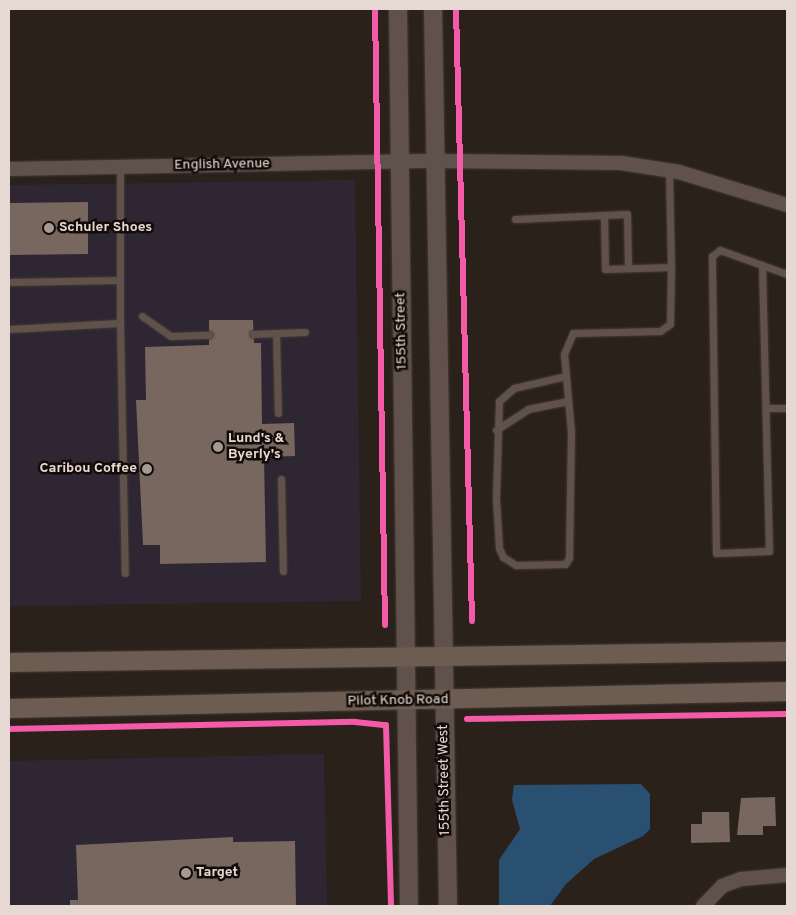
<!DOCTYPE html>
<html>
<head>
<meta charset="utf-8">
<style>
	body { margin:0 }
	#map { position:relative; width:796px; height:915px; overflow:hidden; background:#2b211b; font-family:Overpass,sans-serif }
	div>[style] { position:absolute }
	[style*='--x'] { left:calc(var(--x)*1px); top:calc(var(--y)*1px); width:calc(var(--w)*1px); rotate:calc(var(--a)*1deg) }
	.commercial>* { inset:0; background:#2e2633 }
	.water>* { inset:0; background:#294f71 }
	.building>* { inset:0; background:#77675f }
	.roads { filter:drop-shadow(0 0 1px #433c36) drop-shadow(0 0 1px #433c36) }
	.service>* { height:7px; margin:-3.5px; padding:0 3.5px; transform-origin:3.5px; border-radius:3.5px; background:#60524a }
	.minor>* { height:14px; margin:-7px; padding:0 7px; transform-origin:7px; border-radius:7px; background:#60524a }
	.tertiary>* { height:18px; margin:-9px; padding:0 9px; transform-origin:9px; border-radius:9px; background:#60524a }
	.secondary>* { height:19px; margin:-9.5px; padding:0 9.5px; transform-origin:9.5px; border-radius:9.5px; background:#6c5c52 }
	.cycleway>* { height:6px; margin:-3px; padding:0 3px; transform-origin:3px; border-radius:3px; background:#f35aa7 }
	.dots>* { width:14px; height:14px; translate:-50% -50%; box-sizing:border-box; border:2px solid #130b07; border-radius:50% }
	span { translate:-50% -50%; white-space:nowrap; text-align:center; line-height:1.15; -webkit-text-stroke:5px #130b07; paint-order:stroke }
	.street-label { font-size:14px; color:#e6d9d3 }
	.poi-label { font-size:14px; color:#e6d9d3; font-weight:700 }
	.left { translate:0 -50%; text-align:left }
	.right { translate:-100% -50%; text-align:right }
	.frame { position:absolute; inset:0; border:10px solid #e6d9d3; pointer-events:none }
</style>
</head>
<body>
<div id="map">
	<div class="commercial">
		<i style="clip-path:polygon(355px 180px,361px 601px,9px 606px,9px 185px)"></i>
		<i style="clip-path:polygon(324px 754px,327px 906px,9px 906px,9px 761px)"></i>
	</div>
	<div class="water">
		<i style="clip-path:polygon(641px 784px,650px 794px,650px 829px,643px 836px,594px 859px,566px 884px,550px 906px,499px 906px,499px 860px,520px 829px,512px 800px,514px 785px)"></i>
	</div>
	<div class="building">
		<i style="clip-path:polygon(88px 202px,88px 254px,9px 255px,9px 203px)"></i>
		<i style="clip-path:polygon(209px 320px,253px 320px,254px 343px,261px 343px,262px 424px,294px 423px,295px 456px,264px 457px,266px 562px,160px 564px,160px 545px,143px 545px,136px 400px,146px 400px,145px 347px,209px 345px)"></i>
		<i style="clip-path:polygon(775px 797px,776px 826px,763px 826px,763px 835px,737px 835px,741px 798px)"></i>
		<i style="clip-path:polygon(702px 812px,729px 812px,730px 842px,691px 843px,691px 824px,702px 824px)"></i>
		<i style="clip-path:polygon(233px 837px,233px 842px,295px 841px,296px 906px,70px 906px,70px 900px,78px 900px,76px 845px)"></i>
	</div>
	<div class="roads">
		<div class="service">
			<i style="--x:604;--y:215;--w:54;--a:88.9"></i>
			<i style="--x:605;--y:269;--w:66;--a:-1.7"></i>
			<i style="--x:671;--y:267;--w:96;--a:-91.2"></i>
			<i style="--x:515;--y:219;--w:112;--a:-2.6"></i>
			<i style="--x:627;--y:214;--w:54;--a:88.9"></i>
			<i style="--x:762;--y:265;--w:286;--a:88.6"></i>
			<i style="--x:769;--y:551;--w:53;--a:177.8"></i>
			<i style="--x:716;--y:553;--w:297;--a:-90.8"></i>
			<i style="--x:712;--y:256;--w:10;--a:-37"></i>
			<i style="--x:720;--y:250;--w:71;--a:19.7"></i>
			<i style="--x:9;--y:282;--w:111;--a:-1"></i>
			<i style="--x:142;--y:316;--w:35;--a:35"></i>
			<i style="--x:171;--y:336;--w:38;--a:-2"></i>
			<i style="--x:120;--y:323;--w:250;--a:88.9"></i>
			<i style="--x:9;--y:329;--w:111;--a:-3.1"></i>
			<i style="--x:120;--y:323;--w:156;--a:-90"></i>
			<i style="--x:276;--y:333;--w:80;--a:88.6"></i>
			<i style="--x:253;--y:334;--w:52;--a:-2.2"></i>
			<i style="--x:566;--y:376;--w:53;--a:167"></i>
			<i style="--x:514;--y:388;--w:20;--a:139"></i>
			<i style="--x:499;--y:401;--w:98;--a:91.8"></i>
			<i style="--x:496;--y:499;--w:49;--a:86.5"></i>
			<i style="--x:499;--y:548;--w:10;--a:66"></i>
			<i style="--x:503;--y:557;--w:15;--a:32"></i>
			<i style="--x:516;--y:565;--w:49;--a:-1.2"></i>
			<i style="--x:565;--y:564;--w:7;--a:-56"></i>
			<i style="--x:569;--y:558;--w:126;--a:-89.1"></i>
			<i style="--x:571;--y:432;--w:78;--a:-95.1"></i>
			<i style="--x:564;--y:354;--w:23;--a:-67"></i>
			<i style="--x:573;--y:333;--w:87;--a:-1.3"></i>
			<i style="--x:660;--y:331;--w:12;--a:-35"></i>
			<i style="--x:670;--y:324;--w:57;--a:-89"></i>
			<i style="--x:766;--y:408;--w:21;--a:0"></i>
			<i style="--x:496;--y:430;--w:38;--a:-33"></i>
			<i style="--x:528;--y:409;--w:41;--a:-11.3"></i>
			<i style="--x:281;--y:479;--w:92;--a:88.8"></i>
		</div>
		<div class="minor">
			<i style="--x:9;--y:169;--w:427;--a:-1.1"></i>
			<i style="--x:436;--y:161;--w:185;--a:0.6"></i>
			<i style="--x:621;--y:163;--w:59;--a:8.8"></i>
			<i style="--x:679;--y:172;--w:113;--a:17"></i>
			<i style="--x:703;--y:906;--w:28;--a:-46"></i>
			<i style="--x:722;--y:886;--w:20;--a:-20"></i>
			<i style="--x:741;--y:879;--w:46;--a:-5"></i>
		</div>
		<div class="tertiary">
			<i style="--x:398;--y:9;--w:897;--a:89.3"></i>
			<i style="--x:433;--y:9;--w:897;--a:89.04"></i>
		</div>
		<div class="secondary">
			<i style="--x:9;--y:662;--w:778;--a:-0.81"></i>
			<i style="--x:9;--y:708;--w:778;--a:-1.25"></i>
		</div>
	</div>
	<div class="cycleway">
		<i style="--x:375;--y:9;--w:616;--a:89.07"></i>
		<i style="--x:456;--y:9;--w:612;--a:88.5"></i>
		<i style="--x:467;--y:719;--w:320;--a:-0.9"></i>
		<i style="--x:9;--y:729;--w:346;--a:-1.2"></i>
		<i style="--x:355;--y:722;--w:31;--a:6"></i>
		<i style="--x:386;--y:725;--w:181;--a:88.4"></i>
	</div>
	<div class="dots">
		<i style="left:49px;top:228px;background:#a59993"></i>
		<i style="left:218px;top:447px;background:#a59993"></i>
		<i style="left:147px;top:469px;background:#a59993"></i>
		<i style="left:186px;top:873px;background:#a59993"></i>
	</div>
	<div class="street-label">
		<span style="left:222px;top:165px;rotate:-1deg">English Avenue</span>
		<span style="left:402px;top:331px;rotate:-91deg">155th Street</span>
		<span style="left:398px;top:701px;rotate:-1deg">Pilot Knob Road</span>
		<span style="left:445px;top:780px;rotate:-91deg">155th Street West</span>
	</div>
	<div class="poi-label">
		<span class="left" style="left:59px;top:228px">Schuler Shoes</span>
		<span class="left" style="left:228px;top:447px">Lund's &amp;<br>Byerly's</span>
		<span class="right" style="left:137px;top:469px">Caribou Coffee</span>
		<span class="left" style="left:196px;top:873px">Target</span>
	</div>
	<div class="frame"></div>
</div>
</body>
</html>
